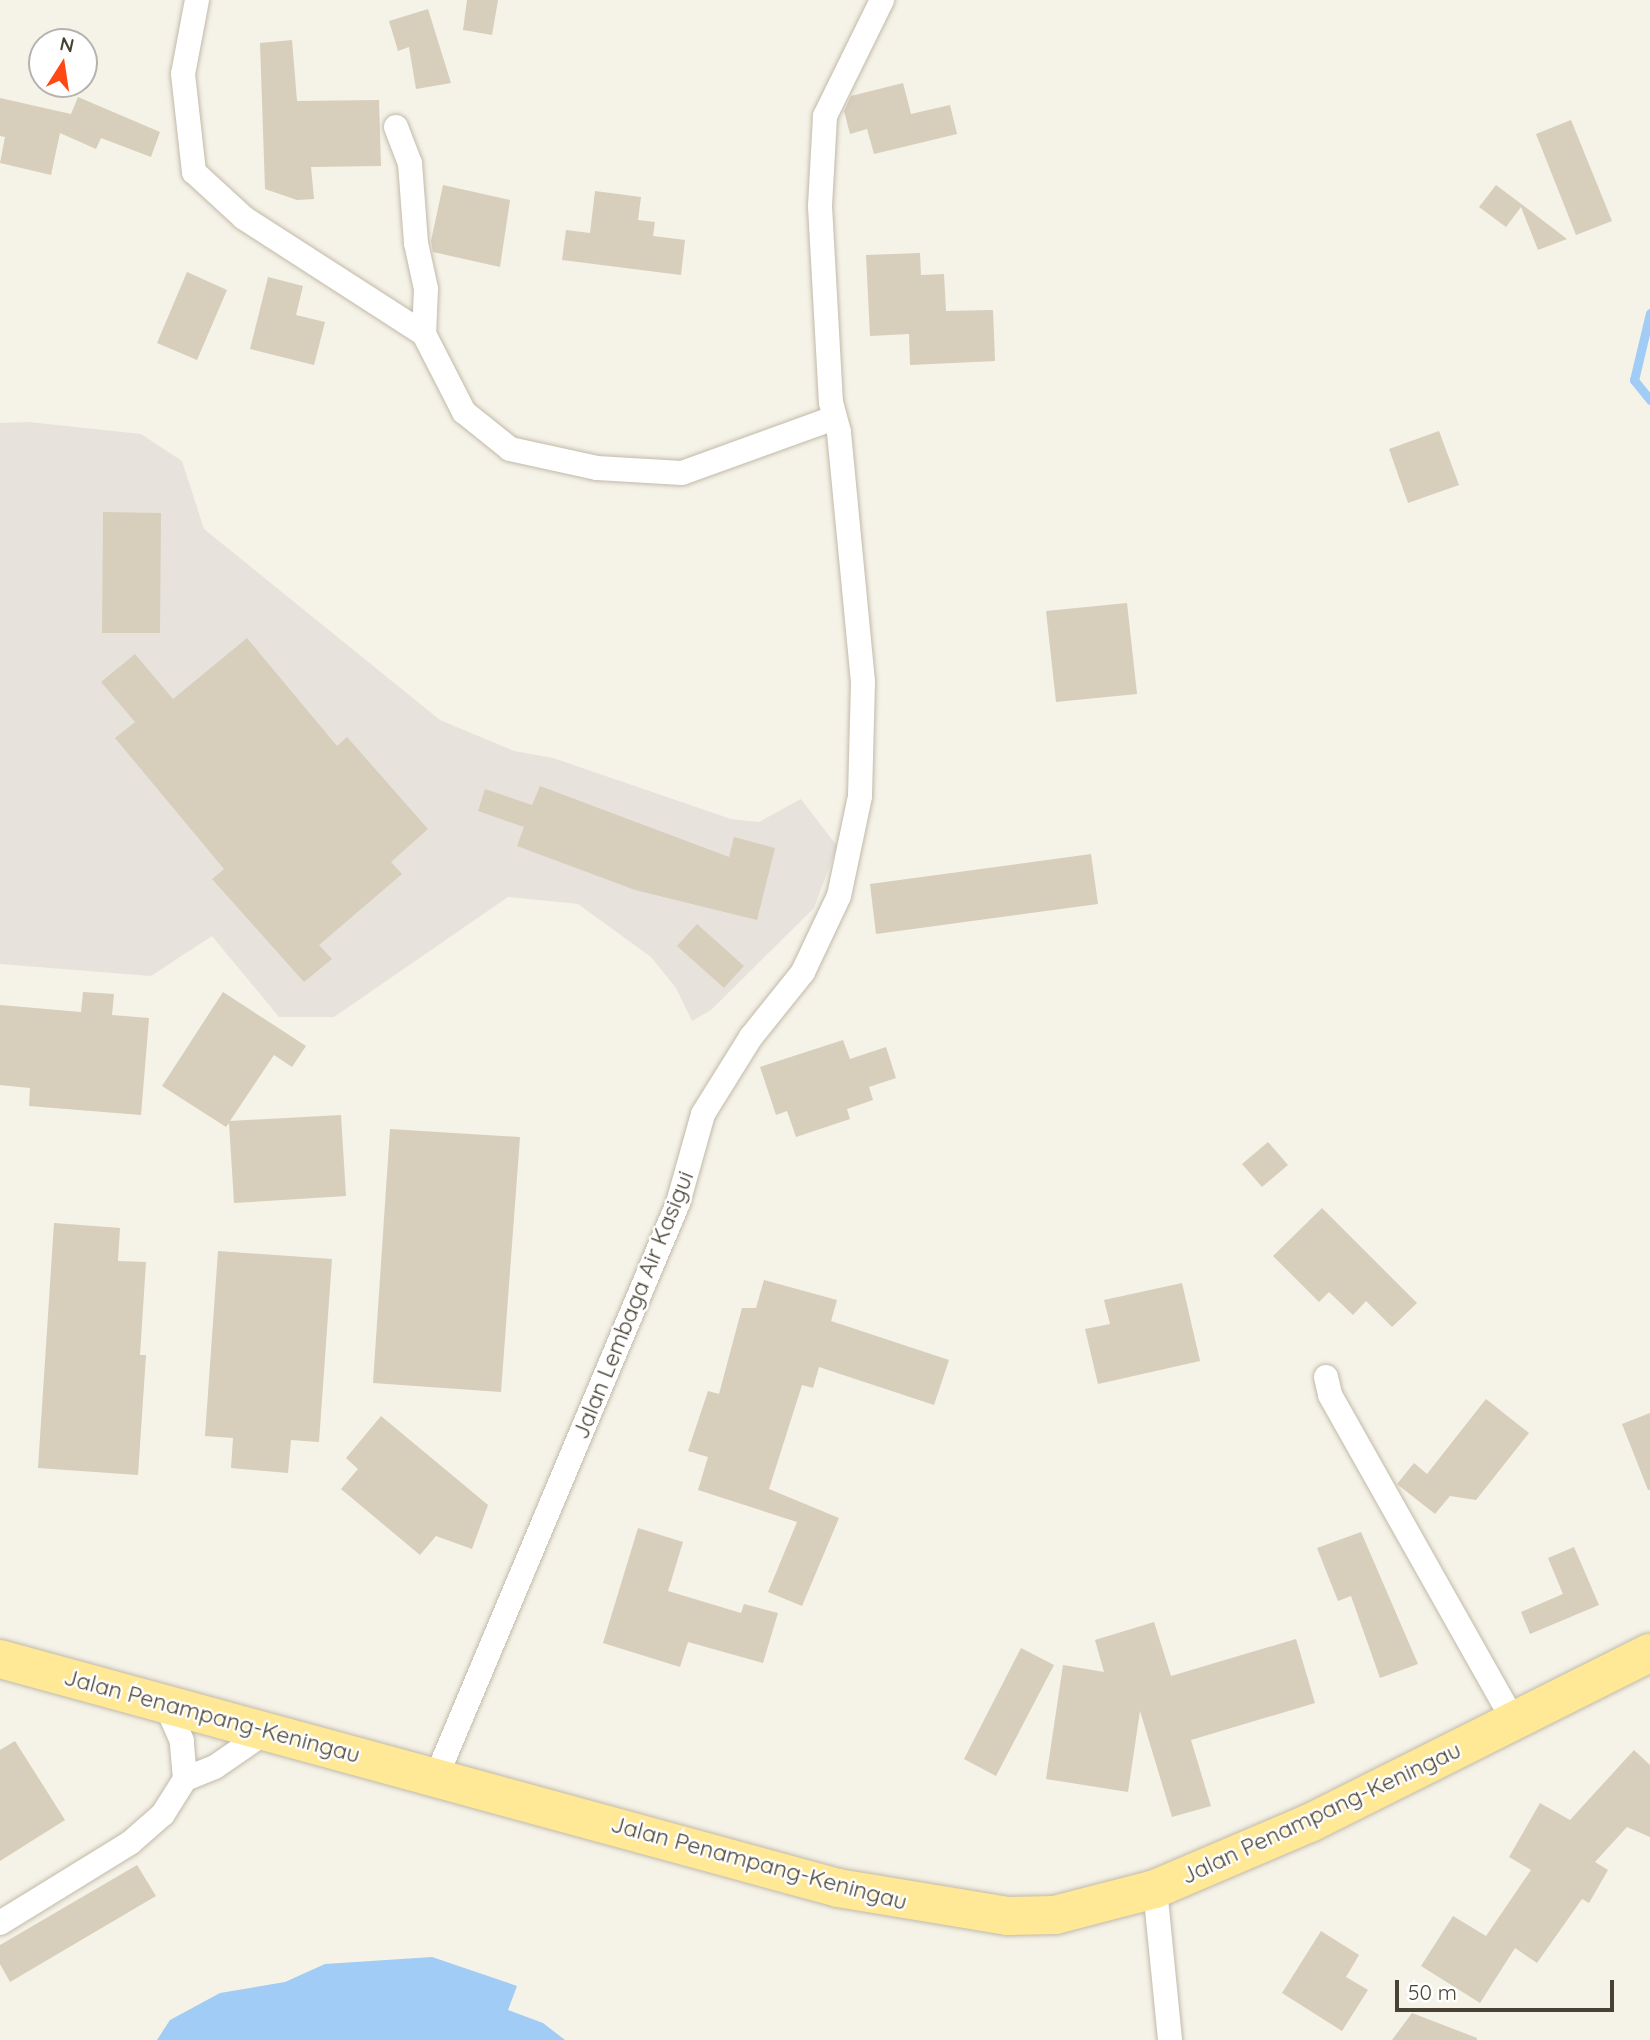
<!DOCTYPE html>
<html>
<head>
<meta charset="utf-8">
<style>
	body { margin:0 }
	#map { position:relative; width:1650px; height:2040px; overflow:hidden; background:#f5f2e7; font-family:Quicksand,sans-serif }
	div>[style] { position:absolute }
	[style*='--x'] { left:calc(var(--x)*1px); top:calc(var(--y)*1px); width:calc(var(--w)*1px); rotate:calc(var(--a)*1deg) }
	.industrial>* { inset:0; background:#e7e3dc }
	.water>* { inset:0; background:#a0ccf5 }
	.stream>* { height:9px; margin:-4.5px; padding:0 4.5px; transform-origin:4.5px; border-radius:4.5px; background:#a0ccf5 }
	.building>* { inset:0; background:#d7cebc }
	.roads { filter:drop-shadow(0 0 2px #c1baa9) drop-shadow(0 0 2px #c1baa9) }
	.minor>* { height:24px; margin:-12px; padding:0 12px; transform-origin:12px; border-radius:12px; background:#fff }
	.primary>* { height:38px; margin:-19px; padding:0 19px; transform-origin:19px; border-radius:19px; background:#ffe996 }
	span { translate:-50% -50%; white-space:nowrap; text-align:center; line-height:1.15; -webkit-text-stroke:5px #fff; paint-order:stroke }
	.street-label { font-size:23px; color:#484235 }
	.north { position:absolute; left:28px; top:28px; width:70px; height:70px; box-sizing:border-box; background:#fff; border:2px solid #b6b3ae; border-radius:50%; rotate:12deg; font-size:19px; font-weight:700; line-height:28px; text-align:center; color:#484235 }
	.north::after { content:''; display:block; margin:auto; width:24px; height:32px; background:#ff4914; clip-path:polygon(50% 0,100% 100%,50% 72%,0 100%) }
	.scale { position:absolute; left:1395px; top:1980px; width:219px; height:32px; box-sizing:border-box; border:4px solid #484235; border-top:0; padding-left:9px; font-size:21px; line-height:24px; white-space:nowrap; color:#484235; -webkit-text-stroke:5px #fff; paint-order:stroke }
</style>
</head>
<body>
<div id="map">
	<div class="industrial">
		<i style="clip-path:polygon(29px 422px,141px 434px,182px 461px,204px 529px,440px 720px,514px 751px,553px 758px,731px 819px,759px 822px,801px 799px,837px 846px,814px 908px,711px 1010px,692px 1021px,676px 988px,651px 957px,578px 904px,508px 897px,334px 1017px,279px 1017px,212px 936px,151px 976px,0 964px,0 423px)"></i>
	</div>
	<div class="water">
		<i style="clip-path:polygon(432px 1957px,517px 1986px,508px 2010px,543px 2023px,565px 2040px,157px 2040px,170px 2020px,220px 1993px,285px 1982px,325px 1964px)"></i>
	</div>
	<div class="stream">
		<i style="--x:1650;--y:313;--w:69;--a:103.4"></i>
		<i style="--x:1634;--y:380;--w:26;--a:51"></i>
	</div>
	<div class="building">
		<i style="clip-path:polygon(467px 0,498px 0,492px 35px,463px 30px)"></i>
		<i style="clip-path:polygon(428px 9px,451px 83px,416px 89px,409px 47px,398px 51px,389px 21px)"></i>
		<i style="clip-path:polygon(292px 40px,297px 101px,379px 100px,381px 166px,311px 167px,314px 199px,297px 200px,265px 189px,260px 43px)"></i>
		<i style="clip-path:polygon(903px 83px,911px 114px,950px 105px,957px 134px,874px 154px,867px 129px,850px 134px,844px 111px,851px 96px)"></i>
		<i style="clip-path:polygon(78px 97px,160px 132px,151px 157px,101px 138px,96px 149px,60px 133px,51px 175px,0 163px,5px 137px,0 136px,0 98px,71px 114px)"></i>
		<i style="clip-path:polygon(1571px 120px,1612px 221px,1576px 235px,1536px 134px)"></i>
		<i style="clip-path:polygon(443px 185px,510px 200px,500px 267px,433px 252px,431px 241px)"></i>
		<i style="clip-path:polygon(1496px 185px,1520px 203px,1567px 239px,1538px 250px,1521px 207px,1506px 227px,1479px 207px)"></i>
		<i style="clip-path:polygon(595px 191px,641px 197px,638px 220px,655px 222px,653px 236px,685px 240px,681px 275px,562px 260px,566px 230px,590px 233px)"></i>
		<i style="clip-path:polygon(920px 253px,921px 275px,944px 274px,946px 311px,993px 310px,995px 361px,910px 365px,909px 334px,870px 336px,866px 255px)"></i>
		<i style="clip-path:polygon(187px 272px,227px 290px,197px 360px,157px 343px)"></i>
		<i style="clip-path:polygon(268px 277px,303px 286px,296px 315px,325px 322px,314px 365px,250px 349px)"></i>
		<i style="clip-path:polygon(1439px 431px,1459px 485px,1408px 503px,1389px 449px)"></i>
		<i style="clip-path:polygon(103px 512px,161px 513px,160px 633px,102px 633px)"></i>
		<i style="clip-path:polygon(1127px 603px,1137px 694px,1056px 702px,1046px 611px)"></i>
		<i style="clip-path:polygon(247px 638px,337px 746px,347px 737px,428px 829px,391px 862px,402px 874px,319px 945px,332px 959px,304px 982px,212px 879px,224px 869px,115px 738px,135px 722px,101px 682px,135px 654px,173px 699px)"></i>
		<i style="clip-path:polygon(540px 786px,729px 857px,734px 837px,775px 848px,757px 920px,635px 890px,517px 846px,524px 827px,478px 811px,485px 789px,532px 805px)"></i>
		<i style="clip-path:polygon(1091px 854px,1098px 904px,876px 934px,870px 884px)"></i>
		<i style="clip-path:polygon(697px 924px,744px 966px,724px 988px,677px 946px)"></i>
		<i style="clip-path:polygon(83px 992px,114px 994px,112px 1015px,149px 1018px,141px 1115px,29px 1106px,30px 1088px,0 1085px,0 1005px,81px 1012px)"></i>
		<i style="clip-path:polygon(223px 992px,306px 1046px,292px 1067px,274px 1055px,230px 1121px,341px 1115px,346px 1196px,234px 1203px,229px 1123px,226px 1127px,162px 1086px)"></i>
		<i style="clip-path:polygon(843px 1040px,850px 1059px,886px 1047px,896px 1078px,869px 1087px,873px 1100px,847px 1109px,850px 1119px,796px 1137px,787px 1111px,776px 1115px,760px 1067px)"></i>
		<i style="clip-path:polygon(390px 1129px,520px 1137px,501px 1392px,373px 1383px)"></i>
		<i style="clip-path:polygon(1268px 1142px,1288px 1165px,1262px 1187px,1242px 1164px)"></i>
		<i style="clip-path:polygon(1322px 1208px,1417px 1303px,1392px 1327px,1366px 1301px,1353px 1315px,1329px 1292px,1319px 1302px,1273px 1256px)"></i>
		<i style="clip-path:polygon(54px 1223px,120px 1228px,118px 1261px,146px 1262px,140px 1355px,146px 1355px,138px 1475px,38px 1468px)"></i>
		<i style="clip-path:polygon(218px 1251px,332px 1259px,319px 1442px,291px 1440px,288px 1473px,231px 1468px,233px 1438px,205px 1436px)"></i>
		<i style="clip-path:polygon(764px 1280px,837px 1300px,831px 1321px,949px 1360px,934px 1405px,819px 1367px,813px 1388px,802px 1385px,769px 1489px,839px 1518px,802px 1606px,768px 1592px,797px 1522px,698px 1490px,708px 1457px,688px 1451px,708px 1391px,719px 1394px,742px 1308px,756px 1308px)"></i>
		<i style="clip-path:polygon(1182px 1283px,1200px 1361px,1098px 1384px,1085px 1329px,1110px 1324px,1104px 1300px)"></i>
		<i style="clip-path:polygon(1486px 1399px,1529px 1433px,1476px 1500px,1450px 1496px,1435px 1514px,1397px 1484px,1414px 1463px,1427px 1474px)"></i>
		<i style="clip-path:polygon(1650px 1413px,1650px 1490px,1648px 1490px,1622px 1424px)"></i>
		<i style="clip-path:polygon(381px 1416px,488px 1505px,472px 1549px,436px 1536px,420px 1555px,341px 1489px,358px 1469px,346px 1458px)"></i>
		<i style="clip-path:polygon(638px 1528px,683px 1542px,668px 1591px,741px 1613px,744px 1604px,778px 1613px,763px 1663px,688px 1642px,680px 1667px,603px 1643px)"></i>
		<i style="clip-path:polygon(1361px 1532px,1418px 1664px,1380px 1678px,1351px 1596px,1338px 1601px,1317px 1548px)"></i>
		<i style="clip-path:polygon(1574px 1547px,1599px 1605px,1530px 1634px,1521px 1612px,1563px 1594px,1548px 1558px)"></i>
		<i style="clip-path:polygon(1154px 1622px,1171px 1676px,1296px 1639px,1315px 1703px,1191px 1740px,1211px 1806px,1172px 1817px,1140px 1711px,1128px 1792px,1046px 1779px,1063px 1665px,1104px 1672px,1095px 1640px)"></i>
		<i style="clip-path:polygon(1021px 1648px,1054px 1665px,996px 1776px,964px 1759px)"></i>
		<i style="clip-path:polygon(15px 1741px,65px 1820px,0 1861px,0 1750px)"></i>
		<i style="clip-path:polygon(1634px 1750px,1650px 1765px,1650px 1837px,1627px 1827px,1595px 1862px,1608px 1870px,1589px 1903px,1582px 1899px,1537px 1963px,1515px 1948px,1480px 2003px,1421px 1966px,1453px 1916px,1486px 1936px,1531px 1870px,1509px 1857px,1540px 1803px,1570px 1820px)"></i>
		<i style="clip-path:polygon(137px 1865px,156px 1896px,10px 1982px,0 1964px,0 1945px)"></i>
		<i style="clip-path:polygon(1321px 1931px,1359px 1955px,1346px 1977px,1368px 1990px,1342px 2031px,1282px 1993px)"></i>
		<i style="clip-path:polygon(1412px 2013px,1477px 2038px,1477px 2040px,1392px 2040px)"></i>
	</div>
	<div class="roads">
		<div class="minor">
			<i style="--x:197;--y:0;--w:75;--a:100.7"></i>
			<i style="--x:183;--y:74;--w:99;--a:83.6"></i>
			<i style="--x:194;--y:172;--w:68;--a:42.6"></i>
			<i style="--x:244;--y:218;--w:214;--a:32.8"></i>
			<i style="--x:396;--y:127;--w:39;--a:69"></i>
			<i style="--x:410;--y:163;--w:80;--a:85.7"></i>
			<i style="--x:416;--y:243;--w:47;--a:77.7"></i>
			<i style="--x:426;--y:289;--w:45;--a:92.5"></i>
			<i style="--x:424;--y:334;--w:88;--a:62.9"></i>
			<i style="--x:464;--y:412;--w:59;--a:38.8"></i>
			<i style="--x:510;--y:449;--w:89;--a:12.3"></i>
			<i style="--x:597;--y:468;--w:85;--a:3.4"></i>
			<i style="--x:682;--y:473;--w:162;--a:-19.9"></i>
			<i style="--x:1326;--y:1377;--w:18;--a:77"></i>
			<i style="--x:1330;--y:1395;--w:375;--a:60.6"></i>
			<i style="--x:437;--y:1775;--w:621;--a:-67.15"></i>
			<i style="--x:678;--y:1203;--w:92;--a:-74.3"></i>
			<i style="--x:703;--y:1114;--w:91;--a:-58.1"></i>
			<i style="--x:751;--y:1037;--w:83;--a:-51.3"></i>
			<i style="--x:803;--y:972;--w:84;--a:-64.7"></i>
			<i style="--x:839;--y:896;--w:102;--a:-78.1"></i>
			<i style="--x:860;--y:796;--w:114;--a:-88.5"></i>
			<i style="--x:863;--y:682;--w:251;--a:-95.5"></i>
			<i style="--x:839;--y:432;--w:30;--a:-105"></i>
			<i style="--x:831;--y:403;--w:197;--a:-93.2"></i>
			<i style="--x:820;--y:206;--w:90;--a:-86.8"></i>
			<i style="--x:825;--y:116;--w:129;--a:-63.8"></i>
			<i style="--x:185;--y:1779;--w:32;--a:-22"></i>
			<i style="--x:215;--y:1767;--w:63;--a:-34.7"></i>
			<i style="--x:1155;--y:1889;--w:152;--a:84.3"></i>
			<i style="--x:0;--y:1923;--w:153;--a:-31.6"></i>
			<i style="--x:130;--y:1843;--w:44;--a:-41.3"></i>
			<i style="--x:163;--y:1814;--w:41;--a:-57.8"></i>
			<i style="--x:185;--y:1779;--w:38;--a:-95"></i>
			<i style="--x:182;--y:1741;--w:39;--a:-114"></i>
		</div>
		<div class="primary">
			<i style="--x:0;--y:1659;--w:869;--a:15.28"></i>
			<i style="--x:838;--y:1888;--w:172;--a:9.4"></i>
			<i style="--x:1008;--y:1916;--w:47;--a:-1.2"></i>
			<i style="--x:1055;--y:1915;--w:103;--a:-14.6"></i>
			<i style="--x:1155;--y:1889;--w:168;--a:-23.1"></i>
			<i style="--x:1310;--y:1823;--w:380;--a:-26.6"></i>
		</div>
	</div>
	<div class="street-label">
		<span style="left:633px;top:1305px;rotate:-68deg">Jalan Lembaga Air Kasigui</span>
		<span style="left:212px;top:1716px;rotate:15deg">Jalan Penampang-Keningau</span>
		<span style="left:1321px;top:1813px;rotate:-25deg">Jalan Penampang-Keningau</span>
		<span style="left:759px;top:1863px;rotate:15deg">Jalan Penampang-Keningau</span>
	</div>
	<div class="north">N</div>
	<div class="scale">50 m</div>
</div>
</body>
</html>
